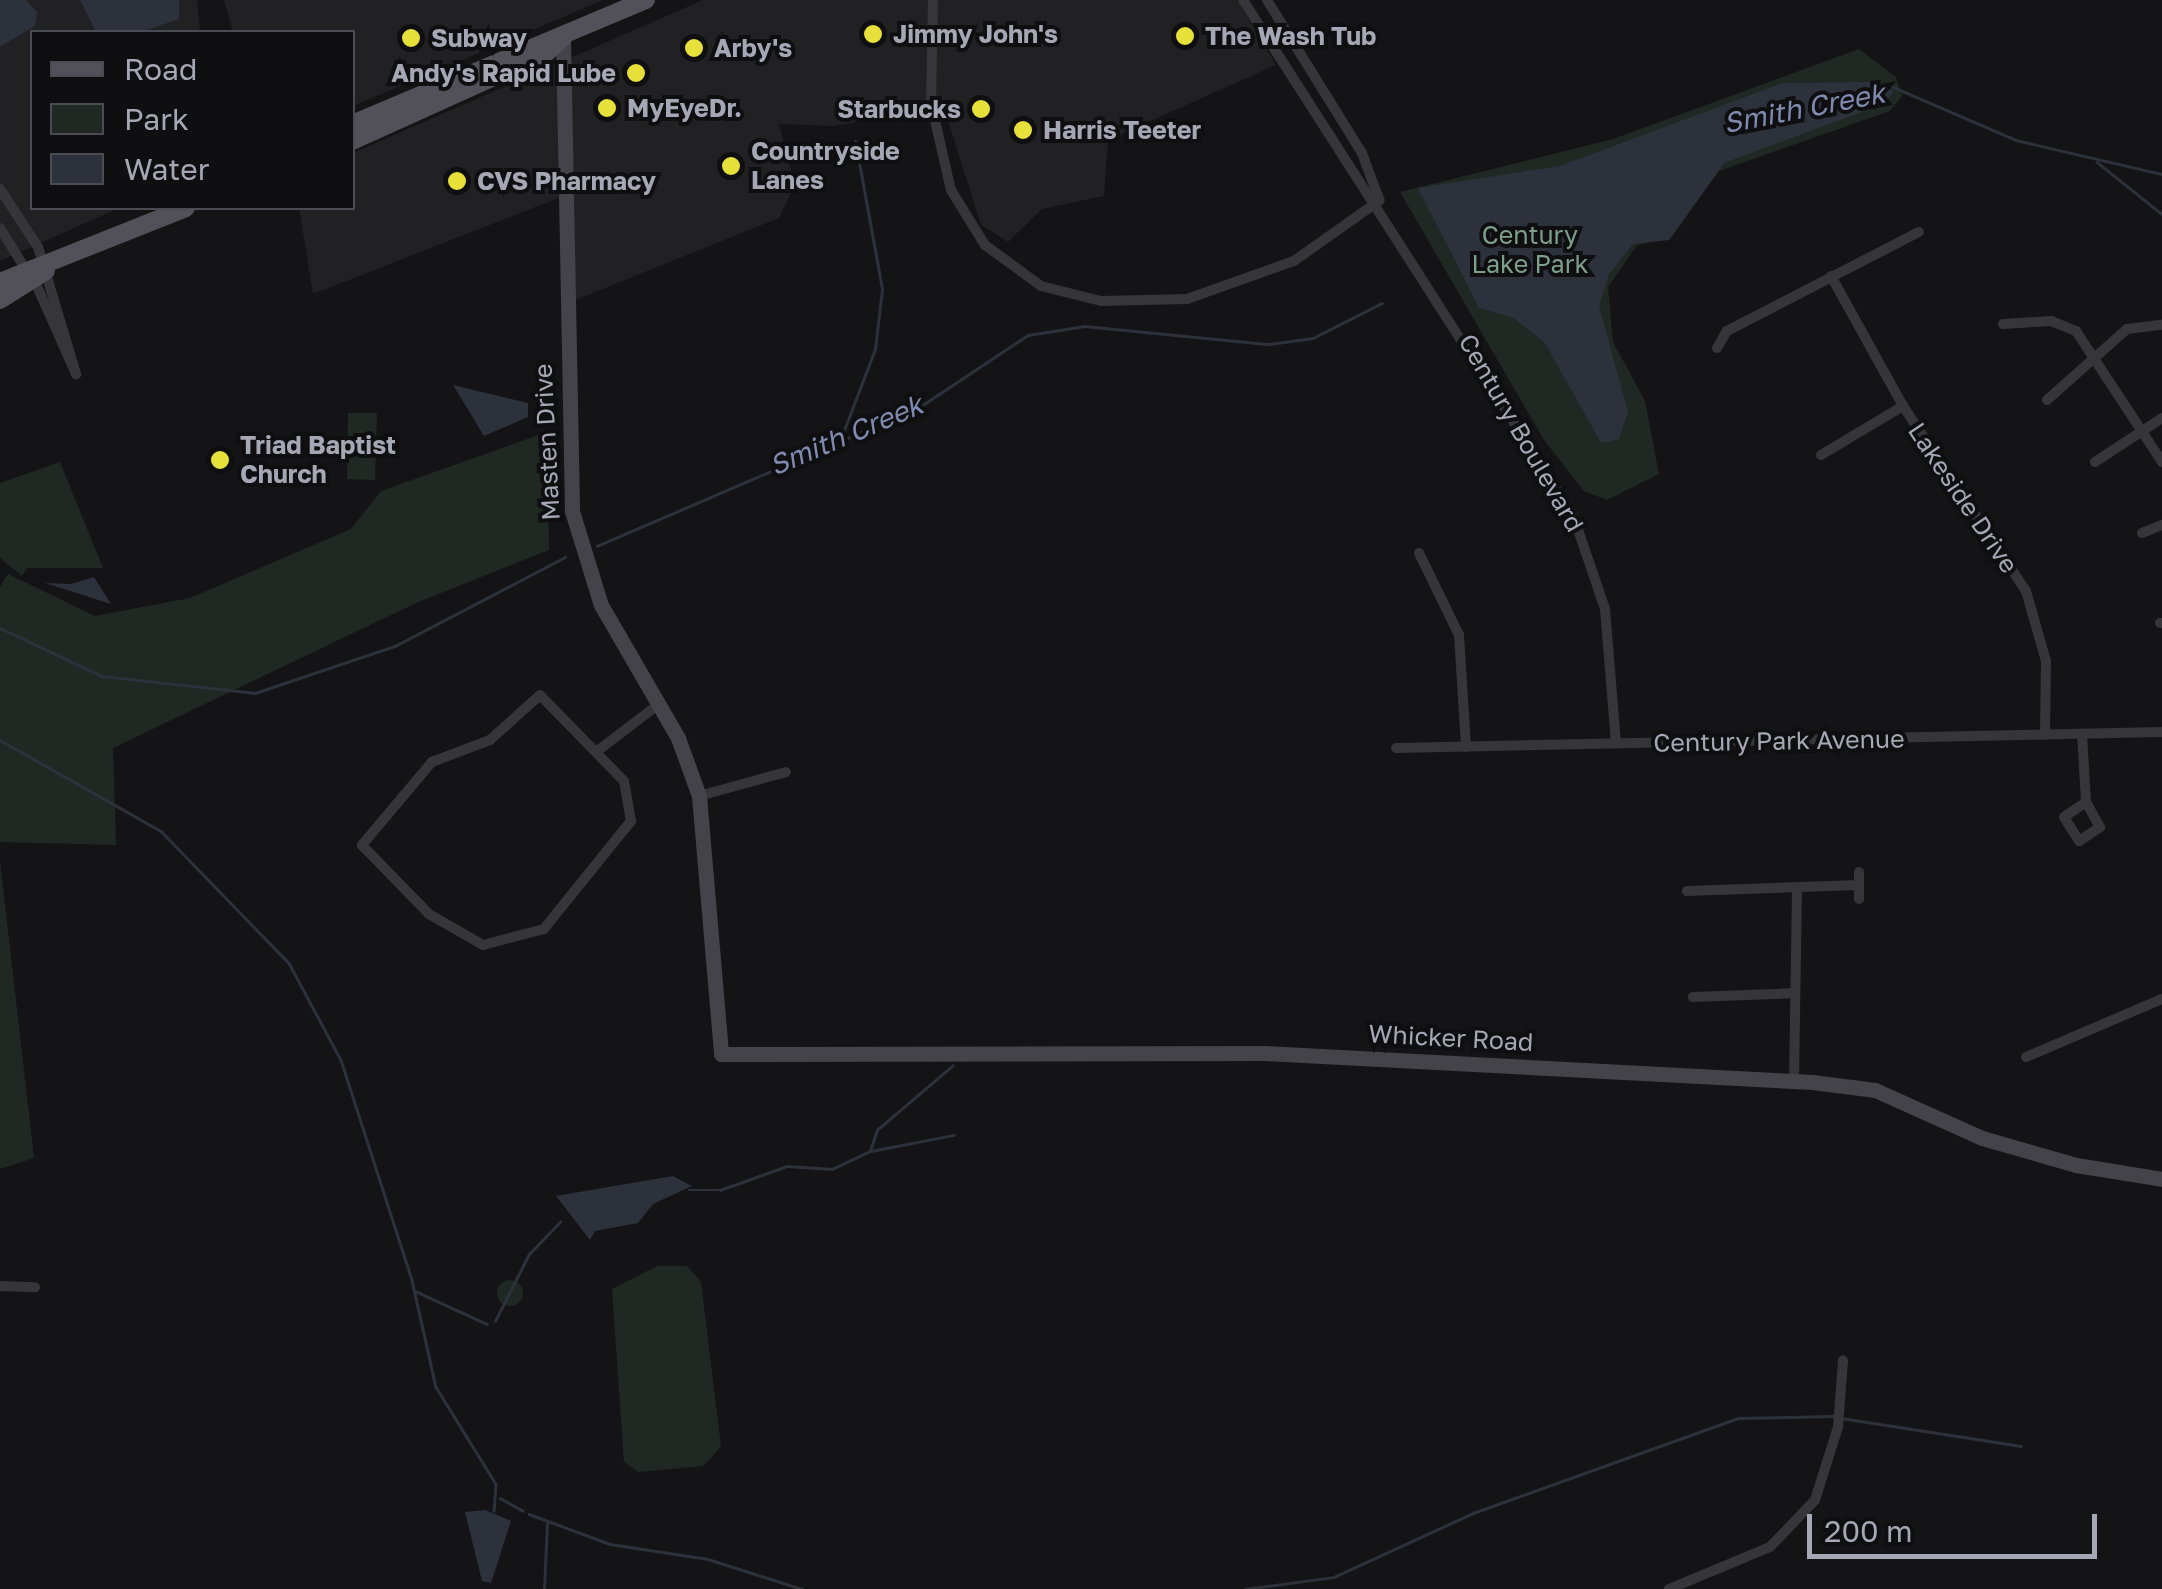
<!DOCTYPE html>
<html>
<head>
<meta charset="utf-8">
<style>
	body { margin:0 }
	#map { position:relative; width:2162px; height:1589px; overflow:hidden; background:#141416; font-family:"Golos Text",sans-serif }
	div>[style] { position:absolute }
	[style*='--x'] { left:calc(var(--x)*1px); top:calc(var(--y)*1px); width:calc(var(--w)*1px); rotate:calc(var(--a)*1deg) }
	.built>* { inset:0; background:#212023 }
	.green>* { inset:0; background:#202824 }
	.round { border-radius:50% }
	.water>* { inset:0; background:#2d313b }
	.stream>* { height:2.5px; margin:-1.25px; padding:0 1.25px; transform-origin:1.25px; border-radius:1.25px; background:#2d313b }
	.street>* { height:10px; margin:-5px; padding:0 5px; transform-origin:5px; border-radius:5px; background:#36353a }
	.secondary>* { height:15px; margin:-7.5px; padding:0 7.5px; transform-origin:7.5px; border-radius:7.5px; background:#44434a }
	.primary>* { height:18px; margin:-9px; padding:0 9px; transform-origin:9px; border-radius:9px; background:#525159 }
	.dots>* { width:28px; height:28px; translate:-50% -50%; box-sizing:border-box; border:5px solid #0f0f11; border-radius:50% }
	span { translate:-50% -50%; white-space:nowrap; text-align:center; line-height:1.15; -webkit-text-stroke:8px #0f0f11; paint-order:stroke }
	.poi-label { font-size:25px; color:#a6a7b5; font-weight:700 }
	.left { translate:0 -50%; text-align:left }
	.right { translate:-100% -50%; text-align:right }
	.park-label { font-size:25px; color:#7e9f8a }
	.street-label { font-size:25px; color:#a6a7b5 }
	.water-label { font-size:28px; color:#7f8aaf; font-style:italic }
	.legend { position:absolute; left:30px; top:30px; width:325px; height:180px; box-sizing:border-box; background:#0f0f11; border:2px solid #4b4c53; margin:0; padding:12px 18px; list-style:none; font-size:30px; color:#a6a7b5 }
	.legend li { display:flex; align-items:center; gap:20px; height:50px }
	.legend b { width:50px; border:2px solid #4b4c53 }
	.scale { position:absolute; left:1807px; top:1514px; width:290px; height:45px; box-sizing:border-box; border:5px solid #a6a7b5; border-top:0; padding-left:12px; font-size:30px; line-height:35px; white-space:nowrap; color:#a6a7b5; -webkit-text-stroke:8px #0f0f11; paint-order:stroke }
</style>
</head>
<body>
<div id="map">
	<div class="built">
		<i style="clip-path:polygon(0 0,197px 0,200px 32px,32px 32px,32px 208px,119px 208px,0 261px)"></i>
		<i style="clip-path:polygon(224px 0,603px 0,353px 106px,352px 32px,233px 32px)"></i>
		<i style="clip-path:polygon(703px 0,1237px 0,1276px 65px,1108px 140px,1104px 196px,1042px 209px,1008px 242px,981px 225px,943px 105px,834px 126px,779px 124px,795px 184px,779px 218px,575px 300px,574px 192px,313px 294px,299px 208px,352px 208px,353px 153px)"></i>
	</div>
	<div class="green">
		<i style="clip-path:polygon(1859px 49px,1896px 77px,1902px 96px,1890px 111px,1719px 171px,1671px 238px,1637px 245px,1608px 287px,1613px 342px,1645px 401px,1659px 474px,1607px 500px,1584px 491px,1544px 440px,1400px 192px,1613px 139px)"></i>
		<i style="clip-path:polygon(348px 413px,377px 413px,375px 480px,347px 479px)"></i>
		<i style="clip-path:polygon(547px 432px,549px 550px,416px 603px,113px 748px,116px 845px,0 842px,0 587px,8px 574px,95px 616px,190px 598px,351px 529px,381px 491px)"></i>
		<i style="clip-path:polygon(60px 462px,103px 568px,27px 568px,22px 576px,0 558px,0 483px)"></i>
		<i style="clip-path:polygon(0 861px,34px 1158px,0 1169px)"></i>
		<i style="clip-path:polygon(657px 1266px,687px 1266px,701px 1282px,721px 1447px,703px 1466px,638px 1472px,624px 1462px,612px 1289px)"></i>
		<i class="round" style="left:497px;top:1280px;width:26px;height:26px"></i>
	</div>
	<div class="water">
		<i style="clip-path:polygon(0 0,26px 0,37px 12px,35px 26px,0 47px)"></i>
		<i style="clip-path:polygon(80px 0,179px 0,179px 19px,142px 32px,96px 32px)"></i>
		<i style="clip-path:polygon(1783px 83px,1871px 82px,1894px 91px,1883px 104px,1724px 163px,1669px 240px,1633px 244px,1609px 274px,1599px 306px,1628px 412px,1619px 439px,1601px 443px,1545px 343px,1514px 318px,1479px 308px,1418px 188px,1560px 166px)"></i>
		<i style="clip-path:polygon(453px 385px,528px 403px,528px 417px,484px 436px)"></i>
		<i style="clip-path:polygon(94px 577px,111px 604px,45px 583px,71px 584px)"></i>
		<i style="clip-path:polygon(673px 1176px,692px 1186px,653px 1204px,638px 1223px,595px 1231px,590px 1240px,556px 1196px)"></i>
		<i style="clip-path:polygon(485px 1510px,511px 1521px,491px 1583px,482px 1581px,465px 1512px)"></i>
	</div>
	<div class="stream">
		<i style="--x:1893;--y:87;--w:134;--a:23.3"></i>
		<i style="--x:2016;--y:140;--w:150;--a:13.1"></i>
		<i style="--x:2097;--y:162;--w:83;--a:38.7"></i>
		<i style="--x:843;--y:433;--w:90;--a:-69.1"></i>
		<i style="--x:875;--y:349;--w:60;--a:-83.3"></i>
		<i style="--x:882;--y:289;--w:150;--a:-100.3"></i>
		<i style="--x:597;--y:546;--w:349;--a:-23.3"></i>
		<i style="--x:918;--y:408;--w:132;--a:-33.6"></i>
		<i style="--x:1028;--y:335;--w:57;--a:-9.1"></i>
		<i style="--x:1084;--y:326;--w:186;--a:5.6"></i>
		<i style="--x:1269;--y:344;--w:44;--a:-7.8"></i>
		<i style="--x:1313;--y:338;--w:77;--a:-26.9"></i>
		<i style="--x:0;--y:628;--w:113;--a:25.2"></i>
		<i style="--x:102;--y:676;--w:154;--a:6.3"></i>
		<i style="--x:255;--y:693;--w:148;--a:-18.6"></i>
		<i style="--x:395;--y:646;--w:192;--a:-27.6"></i>
		<i style="--x:0;--y:740;--w:185;--a:29.5"></i>
		<i style="--x:161;--y:831;--w:184;--a:45.9"></i>
		<i style="--x:289;--y:963;--w:110;--a:61.8"></i>
		<i style="--x:341;--y:1060;--w:231;--a:72.1"></i>
		<i style="--x:412;--y:1280;--w:110;--a:77.4"></i>
		<i style="--x:436;--y:1387;--w:114;--a:58.3"></i>
		<i style="--x:496;--y:1484;--w:27;--a:94"></i>
		<i style="--x:871;--y:1151;--w:84;--a:-11"></i>
		<i style="--x:689;--y:1190;--w:31;--a:0"></i>
		<i style="--x:720;--y:1190;--w:71;--a:-19.7"></i>
		<i style="--x:787;--y:1166;--w:45;--a:3.8"></i>
		<i style="--x:832;--y:1169;--w:42;--a:-25.3"></i>
		<i style="--x:870;--y:1151;--w:22;--a:-72"></i>
		<i style="--x:877;--y:1130;--w:99;--a:-40.5"></i>
		<i style="--x:415;--y:1291;--w:79;--a:24.6"></i>
		<i style="--x:495;--y:1321;--w:75;--a:-63.1"></i>
		<i style="--x:529;--y:1254;--w:45;--a:-45.9"></i>
		<i style="--x:1841;--y:1418;--w:182;--a:8.8"></i>
		<i style="--x:500;--y:1498;--w:26;--a:29"></i>
		<i style="--x:529;--y:1514;--w:86;--a:20.3"></i>
		<i style="--x:610;--y:1544;--w:99;--a:8.7"></i>
		<i style="--x:708;--y:1559;--w:99;--a:17.7"></i>
		<i style="--x:544;--y:1589;--w:65;--a:-87.4"></i>
		<i style="--x:1245;--y:1589;--w:90;--a:-7.7"></i>
		<i style="--x:1334;--y:1577;--w:153;--a:-24.7"></i>
		<i style="--x:1473;--y:1513;--w:282;--a:-19.7"></i>
		<i style="--x:1738;--y:1418;--w:95;--a:-1.2"></i>
	</div>
	<div class="street">
		<i style="--x:933;--y:0;--w:103;--a:91.1"></i>
		<i style="--x:931;--y:103;--w:89;--a:77.1"></i>
		<i style="--x:951;--y:190;--w:65;--a:58.3"></i>
		<i style="--x:985;--y:245;--w:69;--a:36.2"></i>
		<i style="--x:1041;--y:286;--w:62;--a:14"></i>
		<i style="--x:1101;--y:301;--w:86;--a:-1.3"></i>
		<i style="--x:1187;--y:299;--w:114;--a:-19.6"></i>
		<i style="--x:1294;--y:261;--w:105;--a:-35.3"></i>
		<i style="--x:1243;--y:0;--w:612;--a:57.35"></i>
		<i style="--x:1573;--y:515;--w:99;--a:71.2"></i>
		<i style="--x:1605;--y:609;--w:135;--a:85.3"></i>
		<i style="--x:1267;--y:0;--w:180;--a:58.2"></i>
		<i style="--x:1362;--y:153;--w:49;--a:69.7"></i>
		<i style="--x:0;--y:189;--w:69;--a:56.8"></i>
		<i style="--x:38;--y:247;--w:133;--a:73.3"></i>
		<i style="--x:0;--y:228;--w:49;--a:58.2"></i>
		<i style="--x:1831;--y:276;--w:149;--a:61"></i>
		<i style="--x:1903;--y:406;--w:222;--a:56.4"></i>
		<i style="--x:2026;--y:591;--w:73;--a:74.1"></i>
		<i style="--x:2046;--y:661;--w:74;--a:90.8"></i>
		<i style="--x:36;--y:284;--w:98;--a:66"></i>
		<i style="--x:2003;--y:324;--w:48;--a:-3.6"></i>
		<i style="--x:2051;--y:321;--w:27;--a:22"></i>
		<i style="--x:2076;--y:331;--w:157;--a:56.7"></i>
		<i style="--x:1717;--y:348;--w:20;--a:-60"></i>
		<i style="--x:1727;--y:331;--w:216;--a:-27.3"></i>
		<i style="--x:2047;--y:400;--w:107;--a:-41.6"></i>
		<i style="--x:2127;--y:329;--w:35;--a:-7"></i>
		<i style="--x:1821;--y:455;--w:96;--a:-30.9"></i>
		<i style="--x:2095;--y:462;--w:80;--a:-33.3"></i>
		<i style="--x:2142;--y:533;--w:22;--a:-22"></i>
		<i style="--x:1419;--y:553;--w:91;--a:64"></i>
		<i style="--x:1459;--y:635;--w:112;--a:86.4"></i>
		<i style="--x:2160;--y:623;--w:2;--a:0"></i>
		<i style="--x:540;--y:695;--w:120;--a:45.7"></i>
		<i style="--x:624;--y:781;--w:41;--a:80.1"></i>
		<i style="--x:631;--y:821;--w:139;--a:128.9"></i>
		<i style="--x:544;--y:929;--w:63;--a:165.3"></i>
		<i style="--x:483;--y:945;--w:62;--a:-150.1"></i>
		<i style="--x:429;--y:914;--w:96;--a:-134.2"></i>
		<i style="--x:362;--y:845;--w:109;--a:-49.9"></i>
		<i style="--x:432;--y:762;--w:62;--a:-20.8"></i>
		<i style="--x:490;--y:740;--w:67;--a:-42"></i>
		<i style="--x:2082;--y:734;--w:68;--a:86.6"></i>
		<i style="--x:2086;--y:802;--w:29;--a:61"></i>
		<i style="--x:2100;--y:827;--w:25;--a:146"></i>
		<i style="--x:2079;--y:841;--w:28;--a:-122"></i>
		<i style="--x:2064;--y:817;--w:27;--a:-34"></i>
		<i style="--x:1396;--y:748;--w:766;--a:-1.2"></i>
		<i style="--x:596;--y:752;--w:79;--a:-37.3"></i>
		<i style="--x:699;--y:796;--w:90;--a:-15.4"></i>
		<i style="--x:1859;--y:872;--w:27;--a:90"></i>
		<i style="--x:1687;--y:891;--w:172;--a:-2"></i>
		<i style="--x:1693;--y:997;--w:102;--a:-2.2"></i>
		<i style="--x:2026;--y:1057;--w:148;--a:-23.1"></i>
		<i style="--x:1794;--y:1081;--w:194;--a:-89.1"></i>
		<i style="--x:0;--y:1286;--w:35;--a:2"></i>
		<i style="--x:1669;--y:1589;--w:109;--a:-22.6"></i>
		<i style="--x:1770;--y:1547;--w:65;--a:-46.2"></i>
		<i style="--x:1815;--y:1500;--w:77;--a:-72.5"></i>
		<i style="--x:1838;--y:1427;--w:67;--a:-85.7"></i>
	</div>
	<div class="secondary">
		<i style="--x:563;--y:38;--w:473;--a:88.9"></i>
		<i style="--x:572;--y:511;--w:98;--a:72.9"></i>
		<i style="--x:601;--y:605;--w:154;--a:59.9"></i>
		<i style="--x:678;--y:738;--w:62;--a:70.1"></i>
		<i style="--x:699;--y:796;--w:259;--a:85.1"></i>
		<i style="--x:721;--y:1054;--w:543;--a:-0.11"></i>
		<i style="--x:1264;--y:1053;--w:549;--a:3.03"></i>
		<i style="--x:1812;--y:1082;--w:64;--a:7.2"></i>
		<i style="--x:1875;--y:1090;--w:117;--a:24.2"></i>
		<i style="--x:1982;--y:1138;--w:98;--a:16"></i>
		<i style="--x:2076;--y:1165;--w:87;--a:9.2"></i>
	</div>
	<div class="primary">
		<i style="--x:352;--y:124;--w:319;--a:-22.9"></i>
		<i style="--x:352;--y:141;--w:212;--a:-24.3"></i>
		<i style="--x:545;--y:54;--w:24;--a:-42"></i>
		<i style="--x:0;--y:282;--w:200;--a:-21.7"></i>
		<i style="--x:0;--y:300;--w:54;--a:-32.2"></i>
	</div>
	<div class="dots">
		<i style="left:873px;top:34px;background:#e8e03a"></i>
		<i style="left:1185px;top:36px;background:#e8e03a"></i>
		<i style="left:411px;top:38px;background:#e8e03a"></i>
		<i style="left:694px;top:48px;background:#e8e03a"></i>
		<i style="left:636px;top:73px;background:#e8e03a"></i>
		<i style="left:607px;top:108px;background:#e8e03a"></i>
		<i style="left:981px;top:109px;background:#e8e03a"></i>
		<i style="left:1023px;top:130px;background:#e8e03a"></i>
		<i style="left:731px;top:166px;background:#e8e03a"></i>
		<i style="left:457px;top:181px;background:#e8e03a"></i>
		<i style="left:220px;top:460px;background:#e8e03a"></i>
	</div>
	<div class="poi-label">
		<span class="left" style="left:893px;top:34px">Jimmy John's</span>
		<span class="left" style="left:1205px;top:36px">The Wash Tub</span>
		<span class="left" style="left:431px;top:38px">Subway</span>
		<span class="left" style="left:714px;top:48px">Arby's</span>
		<span class="right" style="left:616px;top:73px">Andy's Rapid Lube</span>
		<span class="left" style="left:627px;top:108px">MyEyeDr.</span>
		<span class="right" style="left:961px;top:109px">Starbucks</span>
		<span class="left" style="left:1043px;top:130px">Harris Teeter</span>
		<span class="left" style="left:751px;top:166px">Countryside<br>Lanes</span>
		<span class="left" style="left:477px;top:181px">CVS Pharmacy</span>
		<span class="left" style="left:240px;top:460px">Triad Baptist<br>Church</span>
	</div>
	<div class="park-label">
		<span style="left:1530px;top:250px">Century<br>Lake Park</span>
	</div>
	<div class="street-label">
		<span style="left:1521px;top:433px;rotate:60deg">Century Boulevard</span>
		<span style="left:547px;top:442px;rotate:-93deg">Masten Drive</span>
		<span style="left:1963px;top:498px;rotate:56deg">Lakeside Drive</span>
		<span style="left:1779px;top:741px;rotate:-1deg">Century Park Avenue</span>
		<span style="left:1451px;top:1038px;rotate:3deg">Whicker Road</span>
	</div>
	<div class="water-label">
		<span style="left:1804px;top:108px;rotate:-11deg">Smith Creek</span>
		<span style="left:846px;top:435px;rotate:-23deg">Smith Creek</span>
	</div>
	<ul class="legend">
	<li><b style="height:12px;background:#525159"></b>Road</li>
	<li><b style="height:28px;background:#202824"></b>Park</li>
	<li><b style="height:28px;background:#2d313b"></b>Water</li>
	</ul>
	<div class="scale">200 m</div>
</div>
</body>
</html>
